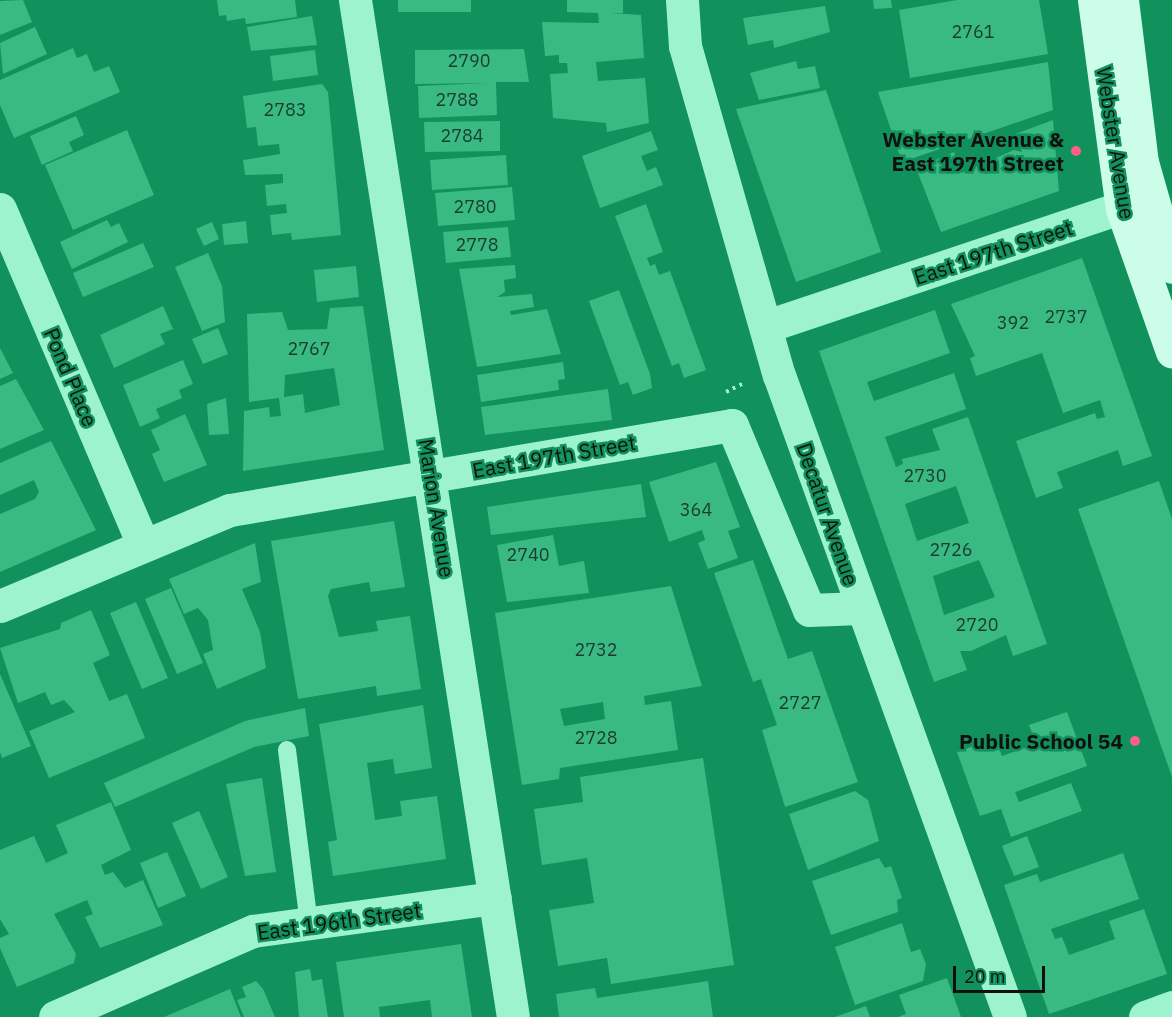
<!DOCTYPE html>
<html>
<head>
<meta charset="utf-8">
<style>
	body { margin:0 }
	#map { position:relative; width:1172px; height:1017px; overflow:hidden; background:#11915b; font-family:"IBM Plex Sans",sans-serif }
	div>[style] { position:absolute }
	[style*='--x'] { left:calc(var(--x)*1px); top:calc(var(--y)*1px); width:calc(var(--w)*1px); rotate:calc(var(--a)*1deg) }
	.building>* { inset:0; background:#39ba83 }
	.path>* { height:4px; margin-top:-2px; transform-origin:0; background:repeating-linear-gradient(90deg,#9cf3cd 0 3px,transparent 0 7.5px) }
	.service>* { height:18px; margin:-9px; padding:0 9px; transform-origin:9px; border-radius:9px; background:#9cf3cd }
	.minor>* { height:33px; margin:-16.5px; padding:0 16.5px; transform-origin:16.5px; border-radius:16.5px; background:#9cf3cd }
	.secondary>* { height:33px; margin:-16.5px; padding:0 16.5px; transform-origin:16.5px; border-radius:16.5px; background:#cbfde8 }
	.dots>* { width:16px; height:16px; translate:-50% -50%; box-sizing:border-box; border:3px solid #11915b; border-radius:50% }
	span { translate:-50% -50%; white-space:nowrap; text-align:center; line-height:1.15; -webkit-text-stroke:5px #11915b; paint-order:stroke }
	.number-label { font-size:18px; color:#1b3b2e }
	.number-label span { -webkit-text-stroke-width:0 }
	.poi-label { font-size:21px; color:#111; font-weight:700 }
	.right { translate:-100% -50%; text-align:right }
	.street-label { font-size:21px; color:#111 }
	.scale { position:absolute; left:953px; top:966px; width:92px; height:27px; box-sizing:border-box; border:3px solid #111; border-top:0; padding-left:8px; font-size:18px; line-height:21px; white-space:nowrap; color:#111; -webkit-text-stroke:4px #11915b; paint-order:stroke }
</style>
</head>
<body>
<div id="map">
	<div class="building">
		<i style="clip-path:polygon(23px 0,32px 22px,0 35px,0 1px)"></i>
		<i style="clip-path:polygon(217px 0,295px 0,297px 17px,246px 24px,245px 18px,227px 21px,226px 15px,219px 16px)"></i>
		<i style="clip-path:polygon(398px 0,471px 0,471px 12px,398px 12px)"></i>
		<i style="clip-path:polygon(567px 0,623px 0,623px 13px,611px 13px,641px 15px,644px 58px,596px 62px,598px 81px,645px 78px,649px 123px,607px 132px,606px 123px,553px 118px,550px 74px,568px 73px,567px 63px,559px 63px,559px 55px,545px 56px,542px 22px,599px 23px,598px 13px,567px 12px)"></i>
		<i style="clip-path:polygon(873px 0,891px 0,892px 8px,874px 9px)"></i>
		<i style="clip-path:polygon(957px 0,1039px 0,1048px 54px,910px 78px,899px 10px)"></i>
		<i style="clip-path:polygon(825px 6px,830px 32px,774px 48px,773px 40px,748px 45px,743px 18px)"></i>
		<i style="clip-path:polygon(312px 16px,317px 45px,251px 51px,247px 27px)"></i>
		<i style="clip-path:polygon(35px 27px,47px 54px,3px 74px,0 43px)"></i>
		<i style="clip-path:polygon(73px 48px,77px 58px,87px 54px,94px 72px,109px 66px,120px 92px,14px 138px,0 105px,0 80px)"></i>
		<i style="clip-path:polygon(524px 49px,529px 82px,496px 82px,497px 115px,419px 118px,418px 86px,489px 83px,415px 84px,415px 50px)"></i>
		<i style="clip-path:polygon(315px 50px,318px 75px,273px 81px,270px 56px)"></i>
		<i style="clip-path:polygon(796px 61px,798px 69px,815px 66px,820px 88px,759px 100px,750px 73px)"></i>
		<i style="clip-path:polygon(1048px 62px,1053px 110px,902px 162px,878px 92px)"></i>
		<i style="clip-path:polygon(322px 84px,328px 92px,341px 235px,292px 240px,291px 233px,272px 235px,270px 215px,287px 213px,286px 204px,267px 206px,265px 185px,283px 183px,283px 174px,245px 175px,243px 160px,280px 154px,279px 144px,258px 146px,256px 127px,247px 128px,243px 96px)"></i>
		<i style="clip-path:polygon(826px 90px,881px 252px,796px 282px,736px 109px)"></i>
		<i style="clip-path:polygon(76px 116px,84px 135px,69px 142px,73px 151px,42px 165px,30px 136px)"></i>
		<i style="clip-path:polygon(1053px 120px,1059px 191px,941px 232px,916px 168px,954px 152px,962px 173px,1014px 150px,1022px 152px,1015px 134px)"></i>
		<i style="clip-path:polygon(500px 121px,500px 151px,425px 152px,424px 122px)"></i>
		<i style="clip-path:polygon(127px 130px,154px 195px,73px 230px,45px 165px)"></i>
		<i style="clip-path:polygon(651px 131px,658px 150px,641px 156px,647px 171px,656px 167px,663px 185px,600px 208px,582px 156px)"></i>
		<i style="clip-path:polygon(506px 155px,508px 185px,432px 190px,430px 160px)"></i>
		<i style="clip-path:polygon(512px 187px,515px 220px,438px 226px,435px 193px)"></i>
		<i style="clip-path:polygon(646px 204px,663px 252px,647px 258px,650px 266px,655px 264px,659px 275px,670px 271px,706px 370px,684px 378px,679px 363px,672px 366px,615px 216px)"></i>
		<i style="clip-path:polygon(107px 220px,111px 227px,119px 223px,128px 242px,72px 269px,60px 242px)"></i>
		<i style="clip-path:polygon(246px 221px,248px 243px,224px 245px,222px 224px)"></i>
		<i style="clip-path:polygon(212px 222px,219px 239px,204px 246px,196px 229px)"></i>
		<i style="clip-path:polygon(508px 227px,511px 257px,446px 263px,443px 232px)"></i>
		<i style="clip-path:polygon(143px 243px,154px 267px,83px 297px,73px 273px)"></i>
		<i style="clip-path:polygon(208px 253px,222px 286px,225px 322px,202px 331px,175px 267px)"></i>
		<i style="clip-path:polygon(1082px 258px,1152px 456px,1123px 466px,1118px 450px,1057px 472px,1063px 488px,1036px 498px,1016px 441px,1095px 413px,1097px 419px,1105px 417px,1100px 400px,1063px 413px,1042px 353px,976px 376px,970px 358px,975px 356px,951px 304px)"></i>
		<i style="clip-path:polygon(515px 265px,516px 278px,504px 280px,505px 292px,497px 297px,532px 294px,534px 307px,510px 311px,511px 315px,547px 309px,561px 354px,477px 367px,459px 269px)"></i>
		<i style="clip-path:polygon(356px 266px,359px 297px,317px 302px,314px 270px)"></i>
		<i style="clip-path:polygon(619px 290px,650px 374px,652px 388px,633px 395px,628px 382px,620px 385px,589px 301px)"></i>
		<i style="clip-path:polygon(163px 306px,173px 329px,160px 334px,165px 344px,114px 368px,100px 335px)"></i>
		<i style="clip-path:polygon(evenodd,363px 306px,384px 450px,243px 471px,244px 411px,269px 407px,270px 417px,281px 416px,279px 398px,249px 402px,247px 314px,282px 312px,288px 330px,327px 329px,330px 308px,363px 306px,334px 368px,340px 405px,305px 413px,303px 394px,284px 397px,285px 375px,334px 368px)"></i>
		<i style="clip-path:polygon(evenodd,935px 310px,950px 353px,867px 382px,874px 401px,954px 373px,966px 409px,885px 437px,896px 467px,903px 464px,902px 459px,940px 450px,932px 429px,968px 417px,1047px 644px,1013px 656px,1006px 635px,971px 651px,960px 651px,967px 670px,934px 682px,819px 351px,935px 310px,956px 486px,969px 523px,917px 541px,905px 504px,956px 486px,935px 310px,979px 560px,995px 597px,944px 615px,933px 576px,979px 560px)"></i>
		<i style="clip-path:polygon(218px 328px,228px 354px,203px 364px,192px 339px)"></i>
		<i style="clip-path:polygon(0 348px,13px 373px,0 379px)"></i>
		<i style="clip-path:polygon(183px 360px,193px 384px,179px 390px,182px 398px,156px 409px,160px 418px,140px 427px,123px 385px)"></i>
		<i style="clip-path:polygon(563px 362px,565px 379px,558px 380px,559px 390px,481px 402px,477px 375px)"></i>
		<i style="clip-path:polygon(16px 379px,44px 430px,0 449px,0 386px)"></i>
		<i style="clip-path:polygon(608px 389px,612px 420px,485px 435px,481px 407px)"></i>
		<i style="clip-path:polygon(226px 398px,229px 434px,209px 435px,207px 404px)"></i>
		<i style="clip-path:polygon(185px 414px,207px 465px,164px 482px,152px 454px,160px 450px,151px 430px)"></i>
		<i style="clip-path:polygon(51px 441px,96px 530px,0 572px,0 514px,35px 499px,39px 492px,34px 480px,0 495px,0 463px)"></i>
		<i style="clip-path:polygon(716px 462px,740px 527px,728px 531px,738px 558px,708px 569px,698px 543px,705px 540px,702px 530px,669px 542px,649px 482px)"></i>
		<i style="clip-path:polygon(1159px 481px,1172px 519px,1172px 777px,1078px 509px)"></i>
		<i style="clip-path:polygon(641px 484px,646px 517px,491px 535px,487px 507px)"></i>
		<i style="clip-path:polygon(394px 521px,405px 587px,371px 592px,369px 582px,331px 589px,328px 596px,339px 637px,378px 631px,376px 621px,410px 616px,421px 689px,377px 696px,376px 686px,298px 699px,271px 541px)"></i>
		<i style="clip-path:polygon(553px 535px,559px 566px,584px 561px,589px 593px,507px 602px,497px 545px)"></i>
		<i style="clip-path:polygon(255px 543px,261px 582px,242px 589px,260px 632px,266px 668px,217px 689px,203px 654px,213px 650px,208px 620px,198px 608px,184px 614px,169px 579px)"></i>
		<i style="clip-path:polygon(753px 560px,788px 659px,812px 651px,858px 782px,785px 807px,762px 730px,777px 725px,761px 679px,753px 682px,714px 573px)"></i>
		<i style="clip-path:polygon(evenodd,671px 586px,702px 686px,644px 696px,645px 705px,671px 701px,678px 750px,560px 768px,559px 779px,522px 785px,495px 613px,671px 586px,603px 702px,605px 719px,564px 726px,560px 709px,603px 702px)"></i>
		<i style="clip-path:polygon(171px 588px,203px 663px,177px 674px,145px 599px)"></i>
		<i style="clip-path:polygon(136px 602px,168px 678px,142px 689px,110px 613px)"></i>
		<i style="clip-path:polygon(91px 610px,110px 655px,93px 663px,109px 701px,127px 694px,145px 738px,49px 778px,29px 731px,75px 712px,64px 700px,51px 705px,45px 692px,18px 703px,0 648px,60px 629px,61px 623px)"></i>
		<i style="clip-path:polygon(0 674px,31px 746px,2px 758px,0 752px)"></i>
		<i style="clip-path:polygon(423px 705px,432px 768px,395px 774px,393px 759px,367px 763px,375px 820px,402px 816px,400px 801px,437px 796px,446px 859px,333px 876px,328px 842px,337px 840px,319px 724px)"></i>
		<i style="clip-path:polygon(305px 708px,309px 736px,254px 747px,115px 807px,104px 783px,245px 721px)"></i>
		<i style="clip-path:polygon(1067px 712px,1087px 766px,1015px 792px,1019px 802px,1071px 783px,1082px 811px,1011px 837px,1001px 809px,980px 816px,957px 752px,995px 738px,1002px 756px,1036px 744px,1029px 725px)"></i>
		<i style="clip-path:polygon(703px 758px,734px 965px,611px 984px,607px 958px,558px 966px,549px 910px,594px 903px,587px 858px,542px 865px,534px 809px,583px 802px,580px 777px)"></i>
		<i style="clip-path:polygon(262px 778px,276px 872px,245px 876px,226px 784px)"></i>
		<i style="clip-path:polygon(855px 791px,868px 800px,879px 841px,808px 870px,789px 814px)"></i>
		<i style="clip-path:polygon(111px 802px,131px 850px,101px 865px,105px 875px,113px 872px,125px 888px,143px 880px,163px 925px,100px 948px,85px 917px,93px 914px,87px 900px,54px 914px,76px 954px,74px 963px,17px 987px,0 948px,0 938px,9px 934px,0 919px,0 850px,34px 836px,46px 863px,68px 853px,56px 825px)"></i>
		<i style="clip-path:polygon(199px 811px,228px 877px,201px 889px,172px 823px)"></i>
		<i style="clip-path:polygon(1027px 836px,1039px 867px,1014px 876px,1002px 846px)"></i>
		<i style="clip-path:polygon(167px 852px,186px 896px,158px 908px,140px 863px)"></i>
		<i style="clip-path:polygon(1123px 853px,1139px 899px,1051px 929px,1055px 939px,1062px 937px,1069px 955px,1115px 939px,1109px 921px,1144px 909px,1167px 974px,1049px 1014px,1004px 885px,1037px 874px,1040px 882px)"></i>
		<i style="clip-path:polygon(879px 858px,885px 868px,891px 866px,902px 898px,897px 900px,898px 912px,831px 935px,812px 881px)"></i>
		<i style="clip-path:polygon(902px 923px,911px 952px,920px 949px,926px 964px,923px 981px,855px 1005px,835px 947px)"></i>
		<i style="clip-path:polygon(461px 944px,472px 1017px,432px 1017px,430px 1000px,379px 1007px,380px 1017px,344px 1017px,336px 962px)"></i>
		<i style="clip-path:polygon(310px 969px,312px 981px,322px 979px,328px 1017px,299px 1017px,295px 972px)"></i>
		<i style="clip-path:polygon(947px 978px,961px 1017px,898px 1017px,906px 1014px,899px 995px)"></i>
		<i style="clip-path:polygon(256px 981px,263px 989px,275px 1017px,244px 1017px,237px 1000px,246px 997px,242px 987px)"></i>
		<i style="clip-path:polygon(708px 981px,713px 1017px,559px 1017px,556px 994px,595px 988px,597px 998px)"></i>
		<i style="clip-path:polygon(230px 989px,241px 1017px,164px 1017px)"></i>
		<i style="clip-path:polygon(866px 1006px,870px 1017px,835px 1017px)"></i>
	</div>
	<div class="path">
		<i style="--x:726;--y:392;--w:20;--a:-27"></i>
	</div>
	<div class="service">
		<i style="--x:287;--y:750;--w:175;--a:82.8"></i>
	</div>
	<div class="minor">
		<i style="--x:355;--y:0;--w:1029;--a:81.17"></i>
		<i style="--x:682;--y:0;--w:46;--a:86.3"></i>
		<i style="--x:685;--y:46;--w:342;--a:74.1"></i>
		<i style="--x:779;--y:375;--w:682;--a:70.21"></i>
		<i style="--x:0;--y:209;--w:364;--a:66.9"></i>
		<i style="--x:767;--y:326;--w:403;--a:-18.5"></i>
		<i style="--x:0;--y:606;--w:249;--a:-22.7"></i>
		<i style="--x:230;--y:510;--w:509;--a:-9.61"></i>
		<i style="--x:732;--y:425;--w:200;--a:67.4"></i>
		<i style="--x:809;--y:610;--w:52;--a:-2.2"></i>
		<i style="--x:55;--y:1017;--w:216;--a:-23.5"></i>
		<i style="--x:253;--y:931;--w:244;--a:-7.8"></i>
		<i style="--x:1145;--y:1017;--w:29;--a:-20"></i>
	</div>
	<div class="secondary">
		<i style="--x:1094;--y:0;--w:211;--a:82.4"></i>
		<i style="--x:1122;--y:209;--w:151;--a:70.7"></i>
		<i style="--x:1122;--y:0;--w:163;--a:83"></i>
		<i style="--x:1142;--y:162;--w:109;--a:74.1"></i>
	</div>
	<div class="dots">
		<i style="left:1076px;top:151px;background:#ff5e89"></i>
		<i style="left:1135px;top:741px;background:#ff5e89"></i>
	</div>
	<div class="number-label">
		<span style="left:973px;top:32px">2761</span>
		<span style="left:469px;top:61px">2790</span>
		<span style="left:457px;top:100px">2788</span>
		<span style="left:285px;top:110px">2783</span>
		<span style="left:462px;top:136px">2784</span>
		<span style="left:475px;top:207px">2780</span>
		<span style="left:477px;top:245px">2778</span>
		<span style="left:1066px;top:317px">2737</span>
		<span style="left:1013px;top:323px">392</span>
		<span style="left:309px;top:349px">2767</span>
		<span style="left:925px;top:476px">2730</span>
		<span style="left:696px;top:510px">364</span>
		<span style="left:951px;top:550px">2726</span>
		<span style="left:528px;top:555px">2740</span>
		<span style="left:977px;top:625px">2720</span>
		<span style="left:596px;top:650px">2732</span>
		<span style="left:800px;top:703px">2727</span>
		<span style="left:596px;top:738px">2728</span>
	</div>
	<div class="poi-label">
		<span class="right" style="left:1064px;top:151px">Webster Avenue &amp;<br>East 197th Street</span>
		<span class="right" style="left:1123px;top:741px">Public School 54</span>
	</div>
	<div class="street-label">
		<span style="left:1116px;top:143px;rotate:81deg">Webster Avenue</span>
		<span style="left:993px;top:252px;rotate:-18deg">East 197th Street</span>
		<span style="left:71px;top:377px;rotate:67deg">Pond Place</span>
		<span style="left:554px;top:456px;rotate:-10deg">East 197th Street</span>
		<span style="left:437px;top:508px;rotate:81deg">Marion Avenue</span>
		<span style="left:828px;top:514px;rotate:71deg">Decatur Avenue</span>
		<span style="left:339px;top:921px;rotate:-8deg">East 196th Street</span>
	</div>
	<div class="scale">20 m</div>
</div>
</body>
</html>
